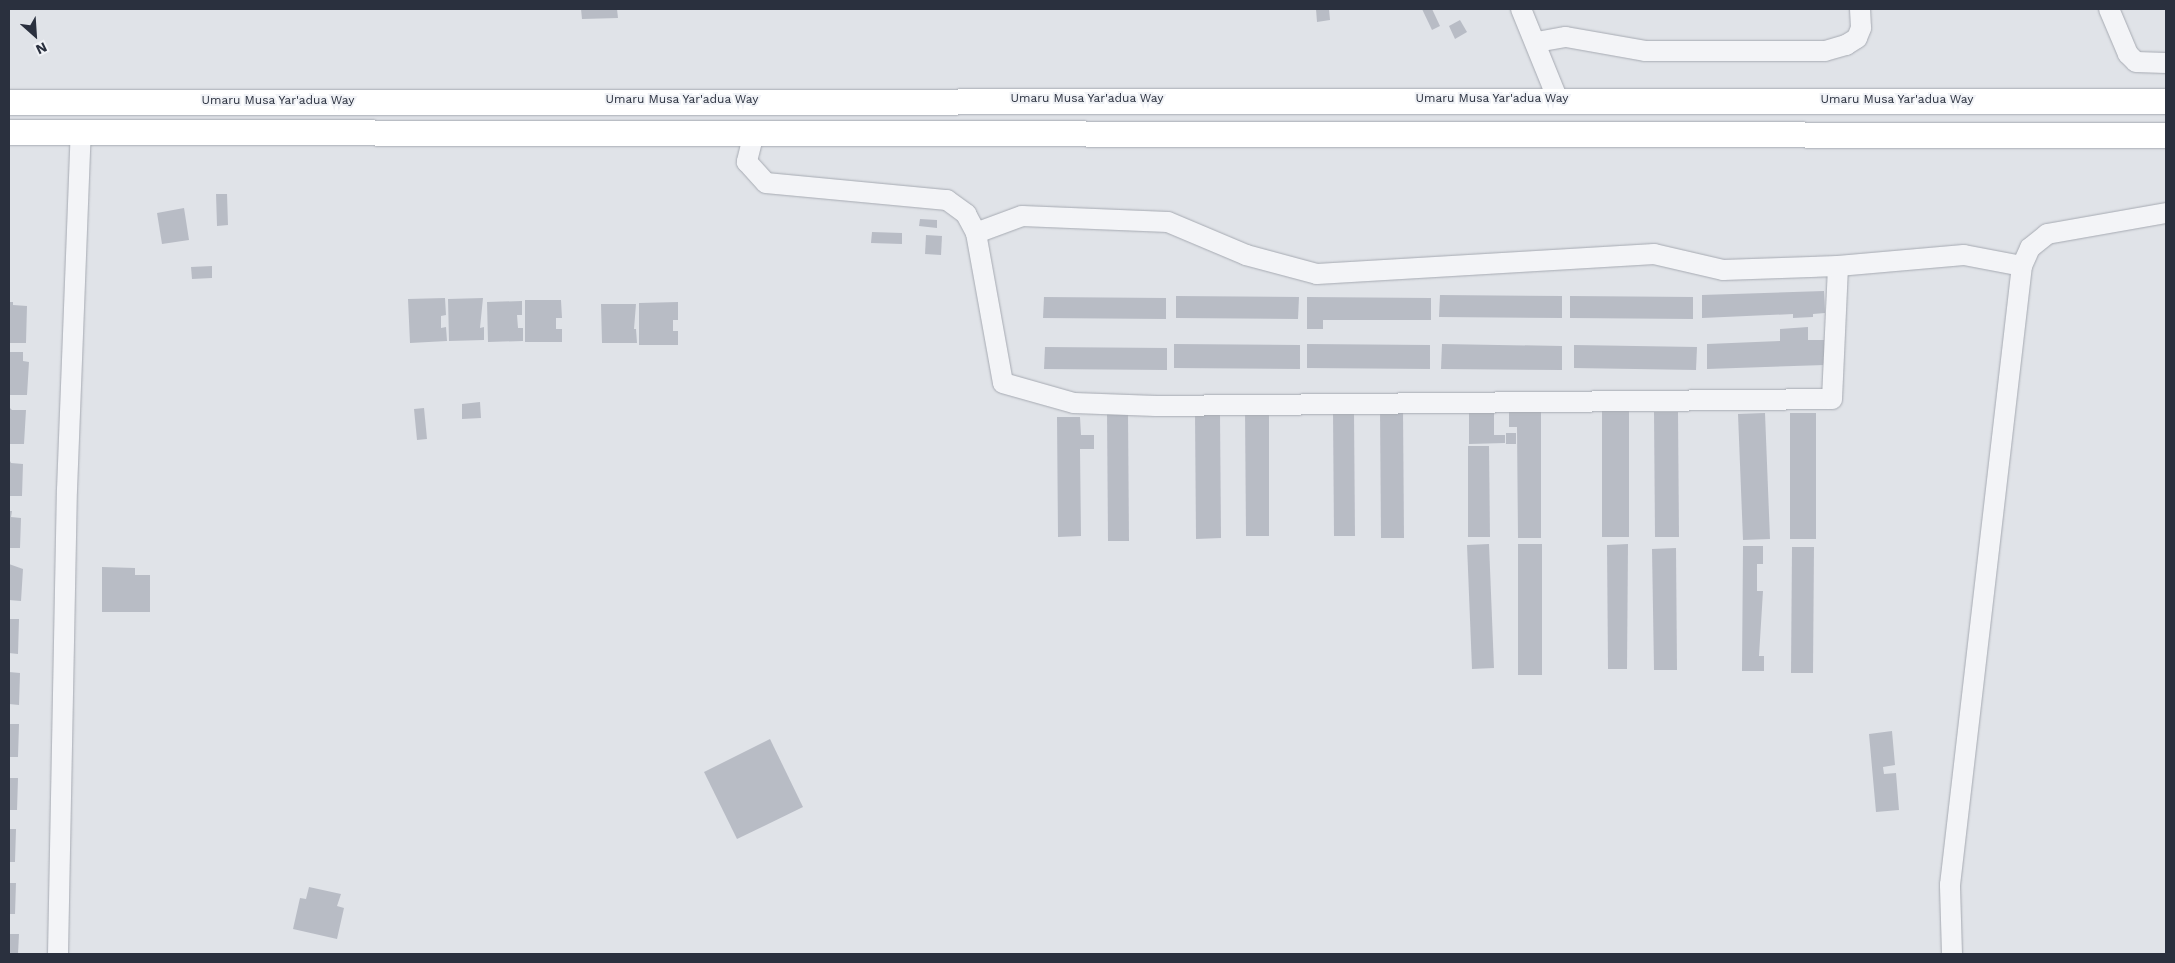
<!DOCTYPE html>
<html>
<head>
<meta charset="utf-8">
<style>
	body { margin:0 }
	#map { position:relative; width:2175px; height:963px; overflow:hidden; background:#e0e3e8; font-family:"Work Sans",sans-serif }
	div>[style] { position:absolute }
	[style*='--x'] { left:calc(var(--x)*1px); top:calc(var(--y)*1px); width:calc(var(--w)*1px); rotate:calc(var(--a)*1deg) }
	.building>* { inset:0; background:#b8bcc5 }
	.roads { filter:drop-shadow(0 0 1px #a6aab2) drop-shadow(0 0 1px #a6aab2) }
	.minor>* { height:20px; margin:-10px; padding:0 10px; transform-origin:10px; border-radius:10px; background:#f3f4f7 }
	.major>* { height:25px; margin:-12.5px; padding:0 12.5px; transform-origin:12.5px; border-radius:12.5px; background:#fff }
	span { translate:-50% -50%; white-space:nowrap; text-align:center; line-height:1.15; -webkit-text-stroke:4px #f0f2f6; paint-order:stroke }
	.street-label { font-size:12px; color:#2a303e }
	.frame { position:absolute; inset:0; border:10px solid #2a303e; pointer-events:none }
	.north { position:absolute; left:10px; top:10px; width:50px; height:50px; -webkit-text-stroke:4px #f0f2f6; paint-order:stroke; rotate:154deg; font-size:14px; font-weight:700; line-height:20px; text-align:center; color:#2a303e }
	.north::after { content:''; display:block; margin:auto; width:18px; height:22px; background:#2a303e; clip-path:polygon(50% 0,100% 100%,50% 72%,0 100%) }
</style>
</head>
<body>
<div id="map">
	<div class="building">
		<i style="clip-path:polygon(581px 9px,617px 9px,618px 18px,582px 19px)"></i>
		<i style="clip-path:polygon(1316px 9px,1329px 9px,1330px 20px,1317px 22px)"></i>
		<i style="clip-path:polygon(1422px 9px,1432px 9px,1440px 26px,1432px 30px)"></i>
		<i style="clip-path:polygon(1460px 20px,1467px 32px,1455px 39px,1449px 26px)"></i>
		<i style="clip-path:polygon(216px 194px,227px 194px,228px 225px,217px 226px)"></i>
		<i style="clip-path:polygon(184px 208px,189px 240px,162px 244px,157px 213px)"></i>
		<i style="clip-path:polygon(920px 219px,937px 220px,937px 228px,919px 226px)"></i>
		<i style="clip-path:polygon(872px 232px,902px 233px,902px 244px,871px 243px)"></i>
		<i style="clip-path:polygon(926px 235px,942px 236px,941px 255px,925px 254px)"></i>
		<i style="clip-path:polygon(212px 266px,212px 278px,192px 279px,191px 267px)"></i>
		<i style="clip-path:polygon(1824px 291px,1825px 313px,1813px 314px,1813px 317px,1793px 318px,1793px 314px,1702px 318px,1702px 295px)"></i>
		<i style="clip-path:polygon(1440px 295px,1562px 296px,1562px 318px,1439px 317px)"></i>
		<i style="clip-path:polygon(1176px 296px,1299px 297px,1298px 319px,1176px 318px)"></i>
		<i style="clip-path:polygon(1570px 296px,1693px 297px,1693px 319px,1570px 318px)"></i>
		<i style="clip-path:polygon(1044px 297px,1166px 298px,1166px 319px,1043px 318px)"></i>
		<i style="clip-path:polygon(1307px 297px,1431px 298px,1431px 320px,1323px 320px,1323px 329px,1307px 329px)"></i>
		<i style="clip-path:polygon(445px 298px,446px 315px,441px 316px,441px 328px,446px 327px,447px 341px,410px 343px,408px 299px)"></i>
		<i style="clip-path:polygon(483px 298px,480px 328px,484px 327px,484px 340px,449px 341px,448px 299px)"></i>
		<i style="clip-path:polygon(525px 300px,561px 300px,562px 318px,556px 318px,556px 329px,562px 329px,562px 342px,525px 342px)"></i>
		<i style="clip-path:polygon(522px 301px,522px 315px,517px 315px,518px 328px,523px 328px,523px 341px,488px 342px,487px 302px)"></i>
		<i style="clip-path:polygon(9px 302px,13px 302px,13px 305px,27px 306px,26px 343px,9px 343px)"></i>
		<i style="clip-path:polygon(678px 302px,678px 320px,673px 320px,673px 331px,678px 331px,678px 345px,639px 345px,639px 303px)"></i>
		<i style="clip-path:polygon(601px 304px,636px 304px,634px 329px,636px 329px,637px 343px,602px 343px)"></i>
		<i style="clip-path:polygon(1808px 327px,1808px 340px,1824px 340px,1825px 365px,1707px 369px,1707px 344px,1780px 341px,1780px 329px)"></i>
		<i style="clip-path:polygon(1174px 344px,1300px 345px,1300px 369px,1174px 368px)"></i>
		<i style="clip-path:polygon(1307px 344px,1430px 345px,1430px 369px,1307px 368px)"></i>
		<i style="clip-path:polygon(1442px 344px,1562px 346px,1562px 370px,1441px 369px)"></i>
		<i style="clip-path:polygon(1574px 345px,1697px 347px,1696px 370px,1574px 368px)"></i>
		<i style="clip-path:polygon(1045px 347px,1167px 348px,1167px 370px,1044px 369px)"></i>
		<i style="clip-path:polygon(9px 352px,23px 352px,23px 361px,29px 362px,27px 395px,9px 395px)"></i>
		<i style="clip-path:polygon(480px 402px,481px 418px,462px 419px,462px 404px)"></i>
		<i style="clip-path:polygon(9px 407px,12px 410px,26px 410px,24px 444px,9px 444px)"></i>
		<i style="clip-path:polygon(424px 408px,427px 439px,417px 440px,414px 409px)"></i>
		<i style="clip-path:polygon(1509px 408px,1541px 408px,1541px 538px,1518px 538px,1517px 427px,1509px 427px)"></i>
		<i style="clip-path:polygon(1602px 409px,1629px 409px,1629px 537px,1602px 537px)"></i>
		<i style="clip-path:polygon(1245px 410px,1269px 410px,1269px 536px,1246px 536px)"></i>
		<i style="clip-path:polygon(1380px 410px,1403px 410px,1404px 538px,1381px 538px)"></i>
		<i style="clip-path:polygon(1107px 412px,1128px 412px,1129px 541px,1108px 541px)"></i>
		<i style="clip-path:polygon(1654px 412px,1678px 412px,1679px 537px,1655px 537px)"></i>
		<i style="clip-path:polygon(1333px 413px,1354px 413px,1355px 536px,1334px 536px)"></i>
		<i style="clip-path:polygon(1469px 413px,1494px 413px,1494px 435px,1505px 435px,1505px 443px,1469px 444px)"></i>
		<i style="clip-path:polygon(1765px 413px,1770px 539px,1743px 540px,1738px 414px)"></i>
		<i style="clip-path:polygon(1790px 413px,1816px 413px,1816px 539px,1790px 539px)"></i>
		<i style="clip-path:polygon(1195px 414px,1220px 414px,1221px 538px,1196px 539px)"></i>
		<i style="clip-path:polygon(1057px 417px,1080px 417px,1081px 435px,1094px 435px,1094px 449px,1080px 449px,1081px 536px,1058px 537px)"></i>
		<i style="clip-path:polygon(1506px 433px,1516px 433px,1516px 444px,1506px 444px)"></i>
		<i style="clip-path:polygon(1468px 446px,1489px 446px,1490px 537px,1468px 537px)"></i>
		<i style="clip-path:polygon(9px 459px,11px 463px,23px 464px,22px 496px,9px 496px)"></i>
		<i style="clip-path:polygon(9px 511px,12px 511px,11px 517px,21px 518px,20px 548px,9px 548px)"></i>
		<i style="clip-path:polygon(1489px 544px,1494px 668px,1472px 669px,1467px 545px)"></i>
		<i style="clip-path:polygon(1518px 544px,1542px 544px,1542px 675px,1518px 675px)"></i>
		<i style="clip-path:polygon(1628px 544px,1627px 669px,1608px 669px,1607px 545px)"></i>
		<i style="clip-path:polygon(1743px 546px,1763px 546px,1763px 564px,1757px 564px,1757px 591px,1763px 591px,1759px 656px,1764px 656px,1764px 671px,1742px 671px)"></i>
		<i style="clip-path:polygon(1792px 547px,1814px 547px,1813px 673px,1791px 673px)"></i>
		<i style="clip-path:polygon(1676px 548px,1677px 670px,1654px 670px,1652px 549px)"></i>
		<i style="clip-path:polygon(9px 564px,23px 569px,21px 601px,9px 600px)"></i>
		<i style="clip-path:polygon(102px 567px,135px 568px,135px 575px,150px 575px,150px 612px,102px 612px)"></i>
		<i style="clip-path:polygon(9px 619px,19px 619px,18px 654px,9px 653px)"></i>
		<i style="clip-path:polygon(9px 672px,20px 673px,19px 705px,9px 704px)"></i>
		<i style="clip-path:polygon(9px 724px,19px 724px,18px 757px,9px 757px)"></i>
		<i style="clip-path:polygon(1892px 731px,1895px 765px,1883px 767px,1884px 774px,1896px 773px,1899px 810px,1876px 812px,1869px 734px)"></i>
		<i style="clip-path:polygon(770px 739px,803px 807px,737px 839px,704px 772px)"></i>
		<i style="clip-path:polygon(9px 778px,18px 778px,17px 810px,9px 810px)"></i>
		<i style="clip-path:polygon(9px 829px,16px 829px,15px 862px,9px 862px)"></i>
		<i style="clip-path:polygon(9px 883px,16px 883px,15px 914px,9px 914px)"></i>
		<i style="clip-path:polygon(309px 887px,341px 894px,337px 906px,344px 908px,337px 939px,293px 929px,300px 898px,306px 899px)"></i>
		<i style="clip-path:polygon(9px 934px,19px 934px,18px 954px,9px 954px)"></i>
	</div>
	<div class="roads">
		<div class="minor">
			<i style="--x:1521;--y:9;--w:98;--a:67.9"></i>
			<i style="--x:2109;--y:9;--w:49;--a:67.1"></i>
			<i style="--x:2128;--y:54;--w:11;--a:45"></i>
			<i style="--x:2136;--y:62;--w:30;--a:2"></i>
			<i style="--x:1537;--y:42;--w:29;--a:-10"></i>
			<i style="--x:1566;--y:37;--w:80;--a:10"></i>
			<i style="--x:1645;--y:51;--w:180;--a:0"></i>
			<i style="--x:1825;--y:51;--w:22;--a:-16"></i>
			<i style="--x:1846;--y:45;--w:13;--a:-32"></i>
			<i style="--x:1857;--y:38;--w:11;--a:-68"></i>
			<i style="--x:1861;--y:28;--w:19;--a:-93"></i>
			<i style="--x:754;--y:133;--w:30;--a:104"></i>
			<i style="--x:747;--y:162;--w:28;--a:48"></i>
			<i style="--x:766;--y:183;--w:182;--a:5.4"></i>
			<i style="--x:947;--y:200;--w:24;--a:36"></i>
			<i style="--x:966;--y:214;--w:21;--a:62"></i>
			<i style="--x:976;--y:233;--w:152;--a:79.8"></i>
			<i style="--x:1003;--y:383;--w:74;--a:15.7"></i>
			<i style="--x:1074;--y:403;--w:82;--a:2.1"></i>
			<i style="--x:1156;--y:406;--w:676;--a:-0.59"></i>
			<i style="--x:1832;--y:399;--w:133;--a:-87.4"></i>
			<i style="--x:976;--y:233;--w:49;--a:-20.3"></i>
			<i style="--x:1022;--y:216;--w:146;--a:2.4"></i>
			<i style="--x:1168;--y:222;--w:85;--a:22.9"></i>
			<i style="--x:1246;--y:255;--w:73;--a:15"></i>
			<i style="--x:1317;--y:274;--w:338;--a:-3.4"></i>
			<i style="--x:1654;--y:254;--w:71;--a:13.1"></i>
			<i style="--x:1723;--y:270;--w:115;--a:-2"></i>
			<i style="--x:1838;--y:266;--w:126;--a:-5"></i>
			<i style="--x:1964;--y:255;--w:59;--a:10.7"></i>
			<i style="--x:58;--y:954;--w:464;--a:-88.9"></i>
			<i style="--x:67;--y:490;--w:358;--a:-87.8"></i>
			<i style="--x:1952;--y:954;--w:69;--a:-91.7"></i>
			<i style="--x:1950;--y:885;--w:623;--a:-83.37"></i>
			<i style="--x:2022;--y:266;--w:20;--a:-66"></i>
			<i style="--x:2030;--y:248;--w:22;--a:-39"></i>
			<i style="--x:2047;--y:234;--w:121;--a:-10"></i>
		</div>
		<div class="major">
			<i style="--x:9;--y:102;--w:2157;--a:-0.03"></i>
			<i style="--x:9;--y:132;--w:2157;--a:0.08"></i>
		</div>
	</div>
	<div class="street-label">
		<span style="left:1087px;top:99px">Umaru Musa Yar'adua Way</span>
		<span style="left:1492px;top:99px">Umaru Musa Yar'adua Way</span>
		<span style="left:682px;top:100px">Umaru Musa Yar'adua Way</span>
		<span style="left:1897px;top:100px">Umaru Musa Yar'adua Way</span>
		<span style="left:278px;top:101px">Umaru Musa Yar'adua Way</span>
	</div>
	<div class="frame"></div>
	<div class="north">N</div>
</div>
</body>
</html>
